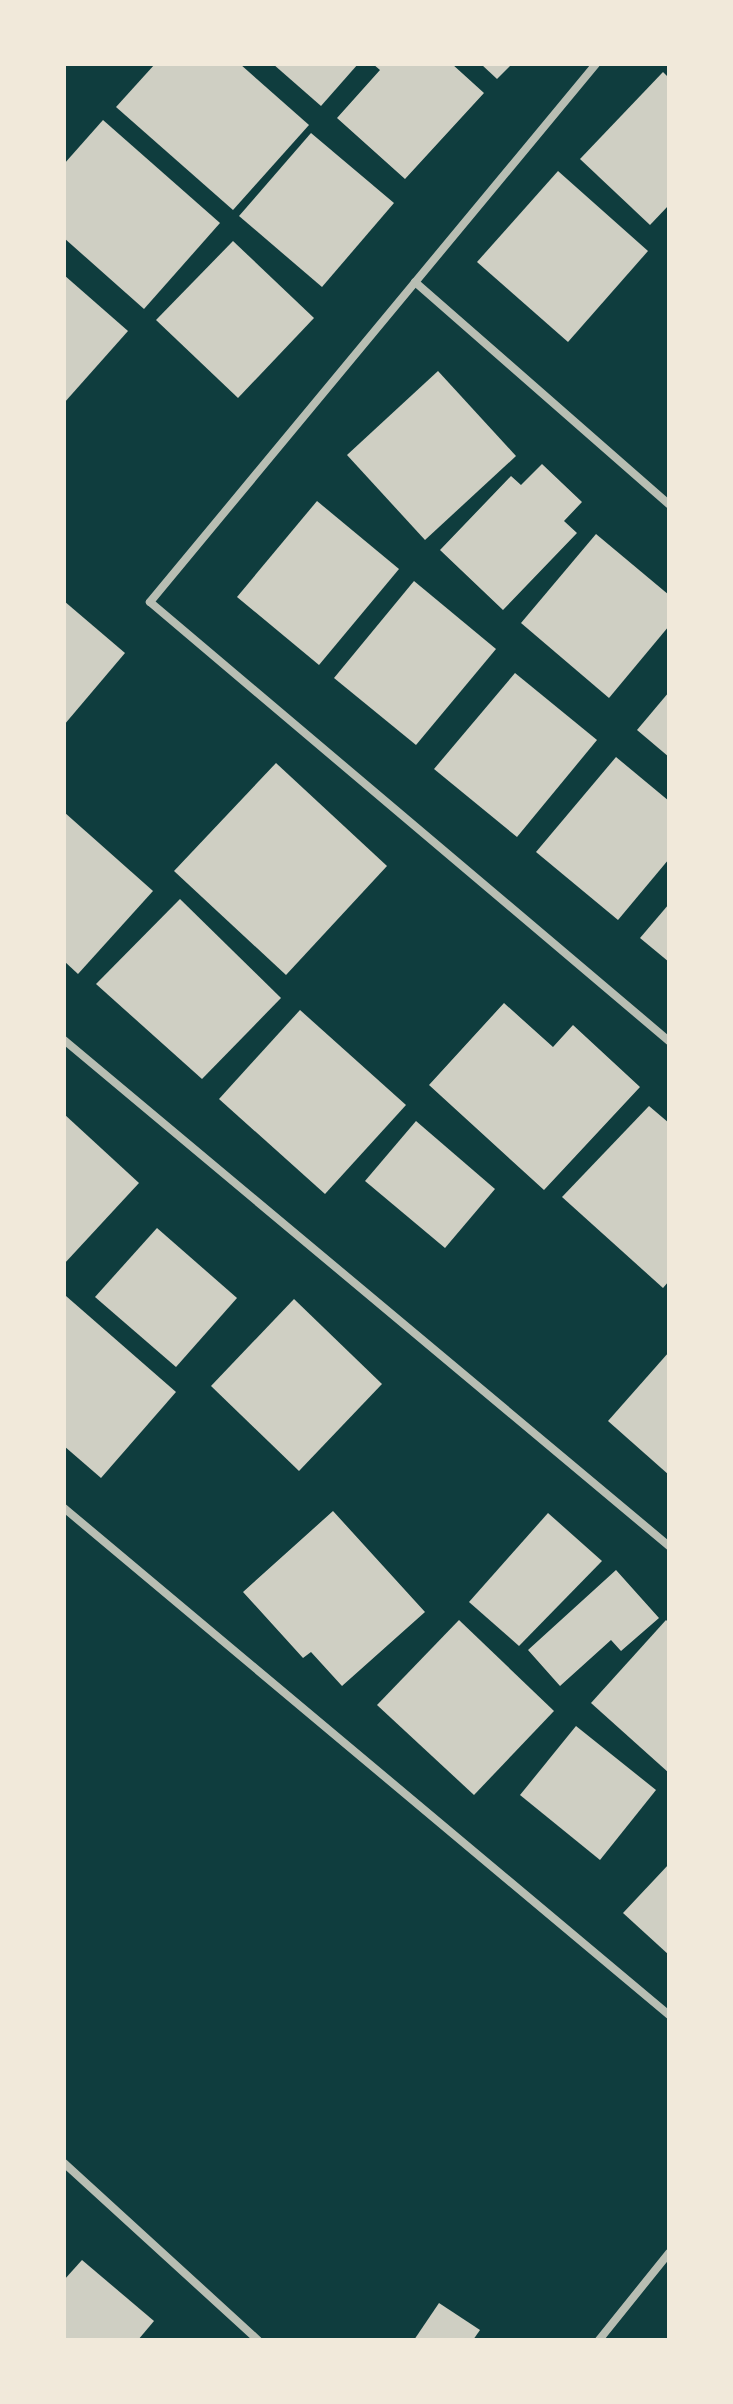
<!DOCTYPE html>
<html>
<head>
<meta charset="utf-8">
<style>
	body { margin:0 }
	#map { position:relative; width:733px; height:2404px; overflow:hidden; background:#0f3d3e; font-family:Figtree,sans-serif }
	div>[style] { position:absolute }
	[style*='--x'] { left:calc(var(--x)*1px); top:calc(var(--y)*1px); width:calc(var(--w)*1px); rotate:calc(var(--a)*1deg) }
	.building>* { inset:0; background:#cfcfc3 }
	.minor>* { height:8px; margin:-4px; padding:0 4px; transform-origin:4px; border-radius:4px; background:#b8beb3 }
	span { translate:-50% -50%; white-space:nowrap; text-align:center; line-height:1.15; -webkit-text-stroke:8px #f1e9da; paint-order:stroke }
	.frame { position:absolute; inset:0; border:66px solid #f1e9da; pointer-events:none }
</style>
</head>
<body>
<div id="map">
	<div class="building">
		<i style="clip-path:polygon(155px 64px,240px 64px,309px 125px,233px 210px,116px 107px)"></i>
		<i style="clip-path:polygon(273px 64px,358px 64px,321px 106px)"></i>
		<i style="clip-path:polygon(373px 64px,452px 64px,484px 93px,405px 179px,337px 118px,380px 70px)"></i>
		<i style="clip-path:polygon(481px 64px,512px 64px,497px 79px)"></i>
		<i style="clip-path:polygon(663px 72px,669px 78px,669px 205px,650px 225px,580px 159px)"></i>
		<i style="clip-path:polygon(103px 120px,220px 223px,144px 309px,64px 238px,64px 164px)"></i>
		<i style="clip-path:polygon(311px 133px,394px 203px,322px 287px,239px 216px)"></i>
		<i style="clip-path:polygon(558px 171px,648px 251px,568px 342px,477px 262px)"></i>
		<i style="clip-path:polygon(233px 241px,314px 318px,238px 398px,156px 320px)"></i>
		<i style="clip-path:polygon(64px 275px,128px 331px,64px 403px)"></i>
		<i style="clip-path:polygon(438px 371px,516px 456px,425px 540px,347px 455px)"></i>
		<i style="clip-path:polygon(542px 464px,582px 502px,564px 521px,577px 533px,503px 610px,440px 550px,511px 476px,521px 485px)"></i>
		<i style="clip-path:polygon(317px 501px,399px 569px,319px 665px,237px 597px)"></i>
		<i style="clip-path:polygon(596px 534px,669px 595px,669px 626px,609px 698px,521px 623px)"></i>
		<i style="clip-path:polygon(414px 581px,496px 649px,416px 745px,334px 678px)"></i>
		<i style="clip-path:polygon(64px 601px,125px 653px,64px 725px)"></i>
		<i style="clip-path:polygon(515px 673px,597px 740px,517px 837px,434px 769px)"></i>
		<i style="clip-path:polygon(669px 692px,669px 757px,637px 730px)"></i>
		<i style="clip-path:polygon(616px 757px,669px 801px,669px 859px,618px 920px,536px 852px)"></i>
		<i style="clip-path:polygon(276px 763px,387px 866px,286px 975px,174px 871px)"></i>
		<i style="clip-path:polygon(64px 812px,153px 891px,78px 974px,64px 961px)"></i>
		<i style="clip-path:polygon(180px 899px,281px 998px,202px 1079px,96px 984px)"></i>
		<i style="clip-path:polygon(669px 904px,669px 962px,640px 938px)"></i>
		<i style="clip-path:polygon(504px 1003px,553px 1047px,573px 1025px,640px 1087px,544px 1190px,429px 1085px)"></i>
		<i style="clip-path:polygon(300px 1010px,406px 1105px,325px 1194px,219px 1099px)"></i>
		<i style="clip-path:polygon(649px 1106px,669px 1123px,669px 1281px,663px 1288px,562px 1197px)"></i>
		<i style="clip-path:polygon(64px 1114px,139px 1183px,64px 1264px)"></i>
		<i style="clip-path:polygon(416px 1121px,495px 1189px,445px 1248px,365px 1181px)"></i>
		<i style="clip-path:polygon(157px 1228px,237px 1298px,176px 1367px,95px 1297px)"></i>
		<i style="clip-path:polygon(66px 1296px,176px 1392px,101px 1478px,64px 1446px)"></i>
		<i style="clip-path:polygon(294px 1299px,382px 1384px,299px 1471px,211px 1386px)"></i>
		<i style="clip-path:polygon(669px 1352px,669px 1475px,608px 1421px)"></i>
		<i style="clip-path:polygon(333px 1511px,425px 1612px,342px 1686px,311px 1652px,303px 1658px,243px 1592px)"></i>
		<i style="clip-path:polygon(548px 1513px,602px 1561px,519px 1646px,469px 1602px)"></i>
		<i style="clip-path:polygon(616px 1570px,659px 1618px,621px 1651px,611px 1640px,560px 1686px,528px 1650px)"></i>
		<i style="clip-path:polygon(459px 1620px,554px 1711px,474px 1795px,377px 1705px)"></i>
		<i style="clip-path:polygon(666px 1620px,669px 1623px,669px 1773px,591px 1703px)"></i>
		<i style="clip-path:polygon(576px 1726px,656px 1790px,600px 1860px,520px 1795px)"></i>
		<i style="clip-path:polygon(669px 1864px,669px 1955px,623px 1913px)"></i>
		<i style="clip-path:polygon(82px 2260px,154px 2321px,138px 2340px,64px 2340px,64px 2280px)"></i>
		<i style="clip-path:polygon(439px 2303px,480px 2330px,473px 2340px,414px 2340px)"></i>
	</div>
	<div class="minor">
		<i style="--x:596;--y:64;--w:699;--a:129.66"></i>
		<i style="--x:150;--y:602;--w:680;--a:40.23"></i>
		<i style="--x:415;--y:282;--w:337;--a:41.2"></i>
		<i style="--x:64;--y:1040;--w:789;--a:39.91"></i>
		<i style="--x:64;--y:1508;--w:789;--a:39.96"></i>
		<i style="--x:64;--y:2163;--w:263;--a:42.4"></i>
		<i style="--x:599;--y:2340;--w:112;--a:-51.2"></i>
	</div>
	<div class="frame"></div>
</div>
</body>
</html>
